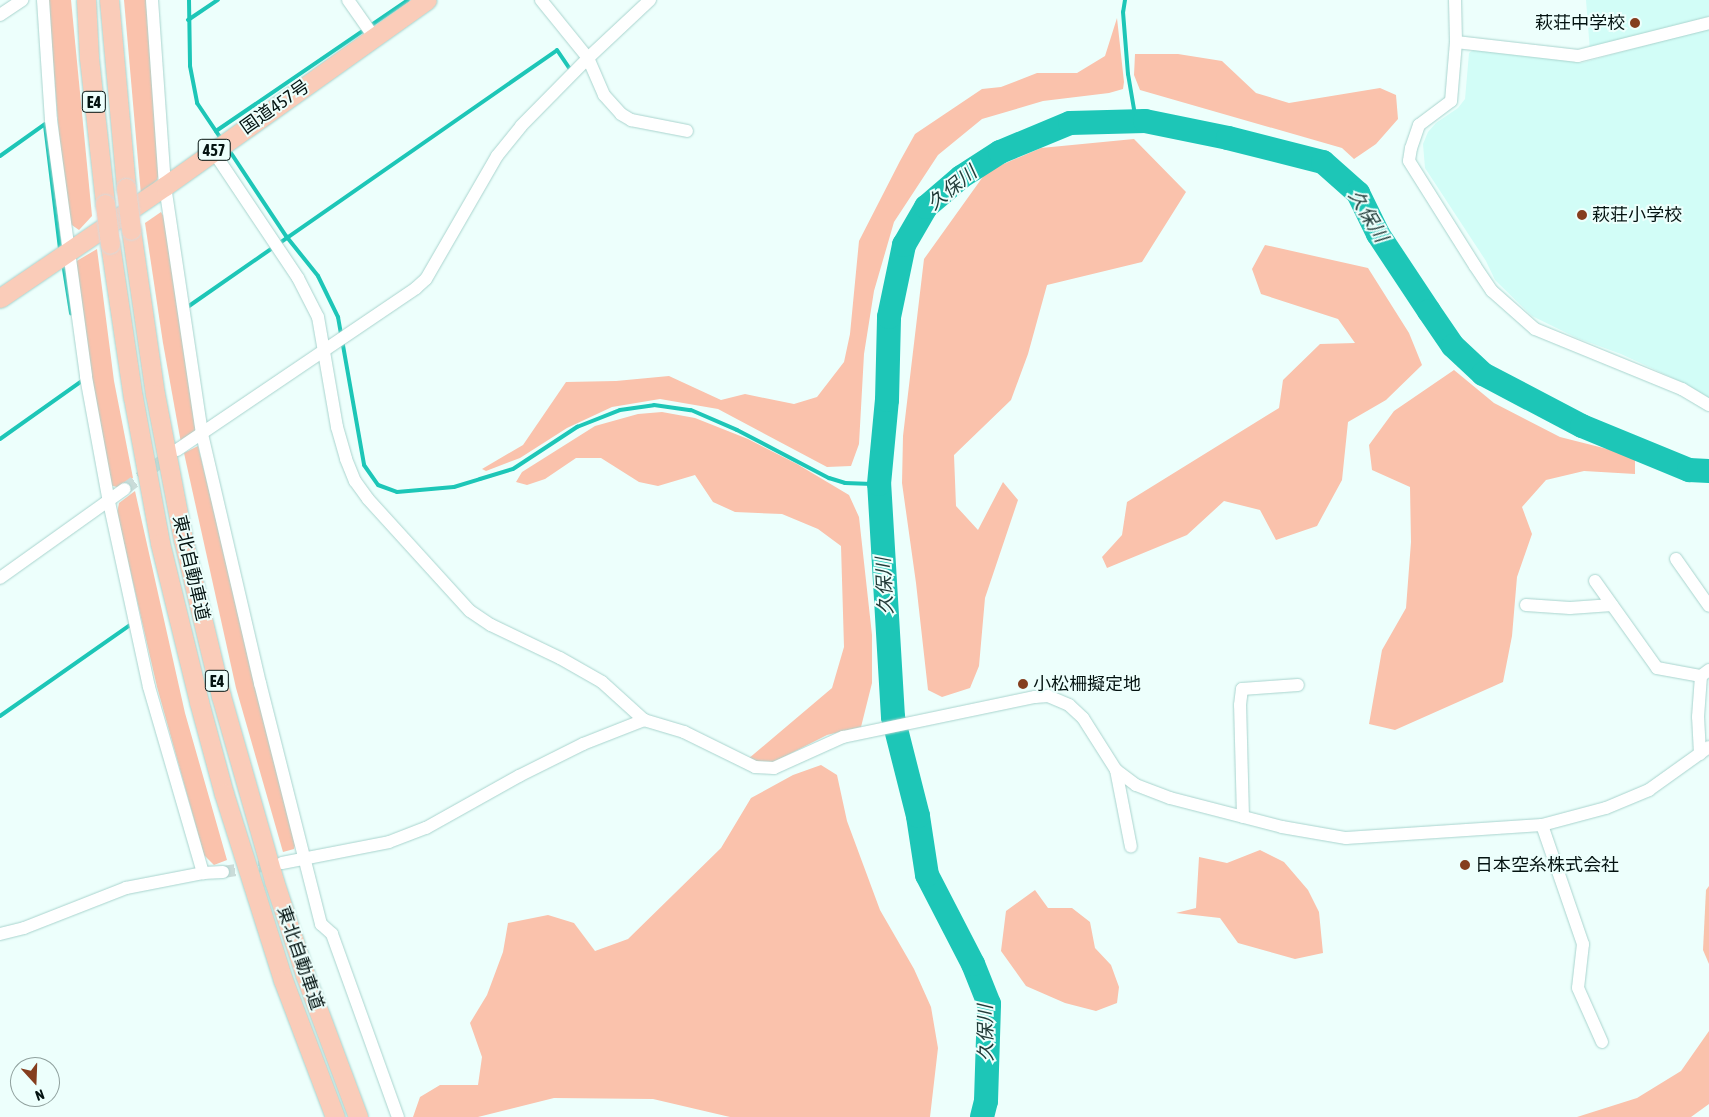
<!DOCTYPE html>
<html>
<head>
<meta charset="utf-8">
<style>
	body { margin:0 }
	#map { position:relative; width:1709px; height:1117px; overflow:hidden; background:#edfffc; font-family:"Asap Condensed","Noto Sans JP",sans-serif }
	div>[style] { position:absolute }
	[style*='--x'] { left:calc(var(--x)*1px); top:calc(var(--y)*1px); width:calc(var(--w)*1px); rotate:calc(var(--a)*1deg) }
	.built>* { inset:0; background:#d2fdf7 }
	.green>* { inset:0; background:#fac2ac }
	.stream>* { height:4px; margin:-2px; padding:0 2px; transform-origin:2px; border-radius:2px; background:#1dc6b7 }
	.river>* { height:24px; margin:-12px; padding:0 12px; transform-origin:12px; border-radius:12px; background:#1dc6b7 }
	.minor-tunnel>* { height:12px; margin-top:-6px; transform-origin:0; background:repeating-linear-gradient(90deg,#cadcd9 0 12px,transparent 0 18px) }
	.roads { filter:drop-shadow(0 0 1px #a9d4ce) drop-shadow(0 0 1px #a9d4ce) }
	.minor>* { height:12px; margin:-6px; padding:0 6px; transform-origin:6px; border-radius:6px; background:#fff }
	.highway>* { height:19px; margin:-9.5px; padding:0 9.5px; transform-origin:9.5px; border-radius:9.5px; background:#faccb9 }
	.bridges { filter:drop-shadow(0 0 1px #d7d9d9) drop-shadow(0 0 1px #d7d9d9) }
	.highway-bridge>* { height:19px; margin:-9.5px; padding:0 9.5px; transform-origin:9.5px; border-radius:9.5px; background:#faccb9 }
	.dots>* { width:14px; height:14px; translate:-50% -50%; box-sizing:border-box; border:2px solid #edfffc; border-radius:50% }
	span { translate:-50% -50%; white-space:nowrap; text-align:center; line-height:1.15; -webkit-text-stroke:4px #edfffc; paint-order:stroke }
	.shield-label span { padding:1px 4px; background:#edfffc; border:1px solid; border-radius:4px; -webkit-text-stroke-width:0 }
	.shield-label { font-size:16px; color:#041311; font-weight:700 }
	.poi-label { font-size:18px; color:#041311 }
	.right { translate:-100% -50%; text-align:right }
	.left { translate:0 -50%; text-align:left }
	.street-label { font-size:18px; color:#041311 }
	.water-label { font-size:19px; color:#223b38; font-style:italic }
	.north { position:absolute; left:10px; top:1057px; width:50px; height:50px; box-sizing:border-box; background:#edfffc; border:1px solid #90a19e; border-radius:50%; rotate:160deg; font-size:14px; font-weight:700; line-height:20px; text-align:center; color:#041311 }
	.north::after { content:''; display:block; margin:auto; width:18px; height:22px; background:#853e1e; clip-path:polygon(50% 0,100% 100%,50% 72%,0 100%) }
</style>
</head>
<body>
<div id="map">
	<div class="built">
		<i style="clip-path:polygon(1586px 0,1709px 0,1709px 16px,1590px 51px)"></i>
		<i style="clip-path:polygon(1709px 28px,1709px 398px,1688px 385px,1621px 354px,1577px 338px,1532px 316px,1495px 280px,1486px 261px,1425px 168px,1423px 144px,1428px 132px,1436px 123px,1458px 108px,1465px 99px,1469px 53px,1479px 46px,1581px 63px)"></i>
	</div>
	<div class="green">
		<i style="clip-path:polygon(48px 0,71px 0,92px 216px,79px 230px,69px 223px,59px 135px)"></i>
		<i style="clip-path:polygon(124px 0,146px 0,163px 160px,157px 180px,141px 195px)"></i>
		<i style="clip-path:polygon(1117px 18px,1124px 82px,1123px 89px,1109px 93px,1043px 101px,982px 119px,938px 155px,894px 222px,874px 291px,864px 354px,859px 444px,851px 466px,827px 467px,718px 409px,660px 399px,612px 407px,567px 428px,520px 458px,486px 471px,482px 469px,523px 445px,566px 382px,616px 381px,669px 376px,721px 400px,745px 394px,794px 404px,817px 397px,844px 362px,850px 334px,859px 241px,900px 161px,915px 134px,982px 89px,1001px 87px,1037px 73px,1077px 73px,1105px 56px)"></i>
		<i style="clip-path:polygon(1135px 54px,1178px 54px,1222px 61px,1256px 93px,1289px 103px,1380px 88px,1396px 95px,1398px 119px,1376px 144px,1354px 159px,1342px 148px,1140px 90px,1134px 75px)"></i>
		<i style="clip-path:polygon(1134px 139px,1186px 192px,1142px 262px,1047px 285px,1028px 354px,1011px 400px,954px 455px,956px 506px,978px 530px,1003px 482px,1018px 500px,985px 598px,979px 666px,970px 688px,942px 697px,928px 690px,916px 583px,902px 483px,903px 436px,924px 259px,987px 171px,1041px 148px)"></i>
		<i style="clip-path:polygon(161px 212px,166px 221px,196px 433px,181px 443px,163px 343px,145px 223px)"></i>
		<i style="clip-path:polygon(1265px 245px,1368px 268px,1409px 333px,1422px 365px,1386px 400px,1348px 422px,1342px 480px,1317px 526px,1276px 540px,1260px 510px,1224px 501px,1187px 535px,1107px 568px,1102px 557px,1122px 535px,1127px 502px,1279px 408px,1283px 380px,1320px 344px,1355px 343px,1338px 319px,1261px 294px,1252px 269px)"></i>
		<i style="clip-path:polygon(97px 249px,114px 381px,133px 478px,120px 488px,110px 485px,91px 373px,75px 262px)"></i>
		<i style="clip-path:polygon(1454px 370px,1494px 403px,1560px 437px,1635px 456px,1635px 474px,1584px 471px,1546px 480px,1522px 507px,1532px 534px,1517px 577px,1512px 636px,1503px 682px,1395px 730px,1369px 724px,1382px 650px,1406px 608px,1411px 542px,1410px 487px,1372px 470px,1369px 445px,1394px 411px)"></i>
		<i style="clip-path:polygon(662px 412px,695px 418px,748px 439px,797px 464px,849px 495px,859px 517px,872px 635px,872px 683px,861px 727px,827px 735px,770px 764px,757px 764px,748px 759px,832px 688px,844px 647px,841px 546px,818px 529px,782px 514px,735px 512px,713px 502px,695px 475px,658px 486px,639px 482px,601px 458px,576px 458px,545px 479px,527px 485px,516px 482px,522px 472px,595px 426px,638px 414px)"></i>
		<i style="clip-path:polygon(198px 446px,296px 841px,294px 849px,283px 852px,236px 688px,184px 453px)"></i>
		<i style="clip-path:polygon(135px 491px,185px 713px,227px 860px,214px 865px,204px 855px,157px 687px,117px 513px,119px 503px)"></i>
		<i style="clip-path:polygon(821px 765px,837px 775px,847px 821px,880px 910px,914px 969px,931px 1007px,938px 1048px,930px 1117px,730px 1117px,653px 1099px,554px 1098px,478px 1117px,413px 1117px,420px 1097px,440px 1085px,478px 1085px,482px 1057px,470px 1023px,487px 995px,503px 952px,508px 923px,548px 915px,574px 923px,595px 951px,628px 939px,721px 848px,751px 798px,793px 775px)"></i>
		<i style="clip-path:polygon(1260px 850px,1284px 862px,1308px 890px,1319px 912px,1323px 953px,1295px 959px,1238px 943px,1220px 918px,1176px 913px,1196px 908px,1199px 857px,1227px 863px)"></i>
		<i style="clip-path:polygon(1709px 886px,1709px 964px,1703px 950px,1706px 890px)"></i>
		<i style="clip-path:polygon(1035px 890px,1048px 908px,1072px 908px,1090px 922px,1095px 948px,1111px 965px,1119px 987px,1117px 1003px,1096px 1011px,1065px 1003px,1026px 986px,1001px 951px,1006px 911px)"></i>
		<i style="clip-path:polygon(1709px 1031px,1709px 1104px,1691px 1117px,1577px 1117px,1637px 1098px,1681px 1071px)"></i>
	</div>
	<div class="stream">
		<i style="--x:189;--y:0;--w:66;--a:89.1"></i>
		<i style="--x:190;--y:66;--w:38;--a:79"></i>
		<i style="--x:197;--y:103;--w:45;--a:56"></i>
		<i style="--x:1125;--y:0;--w:12;--a:99"></i>
		<i style="--x:1123;--y:12;--w:62;--a:85.4"></i>
		<i style="--x:1128;--y:74;--w:48;--a:80.3"></i>
		<i style="--x:188;--y:20;--w:36;--a:-34"></i>
		<i style="--x:45;--y:125;--w:125;--a:83.1"></i>
		<i style="--x:216;--y:131;--w:232;--a:-34.3"></i>
		<i style="--x:227;--y:147;--w:107;--a:56.5"></i>
		<i style="--x:286;--y:236;--w:51;--a:51.3"></i>
		<i style="--x:318;--y:276;--w:46;--a:64"></i>
		<i style="--x:338;--y:317;--w:150;--a:80"></i>
		<i style="--x:364;--y:465;--w:24;--a:55"></i>
		<i style="--x:378;--y:485;--w:20;--a:20"></i>
		<i style="--x:397;--y:492;--w:57;--a:-5"></i>
		<i style="--x:454;--y:487;--w:27;--a:-17"></i>
		<i style="--x:480;--y:479;--w:34;--a:-17"></i>
		<i style="--x:513;--y:469;--w:77;--a:-33.3"></i>
		<i style="--x:577;--y:427;--w:46;--a:-21.6"></i>
		<i style="--x:620;--y:410;--w:34;--a:-8"></i>
		<i style="--x:654;--y:405;--w:37;--a:8"></i>
		<i style="--x:691;--y:410;--w:50;--a:23.5"></i>
		<i style="--x:737;--y:430;--w:104;--a:27.6"></i>
		<i style="--x:829;--y:478;--w:17;--a:17"></i>
		<i style="--x:845;--y:483;--w:34;--a:2"></i>
		<i style="--x:0;--y:156;--w:55;--a:-35.4"></i>
		<i style="--x:63;--y:263;--w:51;--a:80.9"></i>
		<i style="--x:189;--y:306;--w:448;--a:-34.8"></i>
		<i style="--x:557;--y:50;--w:25;--a:56"></i>
		<i style="--x:0;--y:439;--w:100;--a:-35.3"></i>
		<i style="--x:82;--y:381;--w:2;--a:-90"></i>
		<i style="--x:0;--y:716;--w:159;--a:-35"></i>
	</div>
	<div class="river">
		<i style="--x:982;--y:1117;--w:16;--a:-76"></i>
		<i style="--x:986;--y:1101;--w:97;--a:-88.2"></i>
		<i style="--x:989;--y:1004;--w:43;--a:-111.8"></i>
		<i style="--x:973;--y:964;--w:100;--a:-117.3"></i>
		<i style="--x:927;--y:875;--w:60;--a:-98.7"></i>
		<i style="--x:918;--y:816;--w:102;--a:-104.2"></i>
		<i style="--x:893;--y:717;--w:233;--a:-93.4"></i>
		<i style="--x:879;--y:484;--w:84;--a:-84.6"></i>
		<i style="--x:887;--y:400;--w:83;--a:-88.6"></i>
		<i style="--x:889;--y:317;--w:74;--a:-78.2"></i>
		<i style="--x:904;--y:245;--w:44;--a:-59.9"></i>
		<i style="--x:926;--y:207;--w:46;--a:-40.6"></i>
		<i style="--x:961;--y:177;--w:46;--a:-32.7"></i>
		<i style="--x:1000;--y:152;--w:76;--a:-22.5"></i>
		<i style="--x:1070;--y:123;--w:75;--a:-1.5"></i>
		<i style="--x:1145;--y:121;--w:85;--a:11.6"></i>
		<i style="--x:1228;--y:138;--w:98;--a:14.2"></i>
		<i style="--x:1323;--y:162;--w:47;--a:41.5"></i>
		<i style="--x:1358;--y:193;--w:46;--a:64"></i>
		<i style="--x:1378;--y:234;--w:92;--a:56.5"></i>
		<i style="--x:1429;--y:311;--w:42;--a:55.6"></i>
		<i style="--x:1453;--y:346;--w:41;--a:43"></i>
		<i style="--x:1483;--y:374;--w:112;--a:27.7"></i>
		<i style="--x:1582;--y:426;--w:116;--a:22.4"></i>
		<i style="--x:1689;--y:470;--w:20;--a:3"></i>
	</div>
	<div class="minor-tunnel">
		<i style="--x:125;--y:489;--w:58;--a:-37.3"></i>
		<i style="--x:223;--y:872;--w:53;--a:-8.7"></i>
	</div>
	<div class="roads">
		<div class="minor">
			<i style="--x:43;--y:0;--w:120;--a:86.2"></i>
			<i style="--x:51;--y:120;--w:259;--a:82.2"></i>
			<i style="--x:86;--y:377;--w:127;--a:79.6"></i>
			<i style="--x:109;--y:502;--w:189;--a:77.8"></i>
			<i style="--x:149;--y:687;--w:194;--a:73.8"></i>
			<i style="--x:152;--y:0;--w:186;--a:86"></i>
			<i style="--x:165;--y:186;--w:251;--a:81.5"></i>
			<i style="--x:202;--y:434;--w:256;--a:76.9"></i>
			<i style="--x:260;--y:683;--w:249;--a:75.8"></i>
			<i style="--x:321;--y:924;--w:15;--a:42"></i>
			<i style="--x:332;--y:934;--w:195;--a:70.2"></i>
			<i style="--x:348;--y:0;--w:45;--a:54.9"></i>
			<i style="--x:541;--y:0;--w:75;--a:51"></i>
			<i style="--x:588;--y:58;--w:40;--a:66.6"></i>
			<i style="--x:604;--y:95;--w:25;--a:48"></i>
			<i style="--x:621;--y:114;--w:12;--a:31"></i>
			<i style="--x:631;--y:120;--w:57;--a:11.1"></i>
			<i style="--x:1455;--y:0;--w:42;--a:88.6"></i>
			<i style="--x:1456;--y:42;--w:59;--a:94.8"></i>
			<i style="--x:1451;--y:101;--w:40;--a:143"></i>
			<i style="--x:1419;--y:125;--w:24;--a:109"></i>
			<i style="--x:1411;--y:148;--w:13;--a:99"></i>
			<i style="--x:1409;--y:161;--w:124;--a:57.8"></i>
			<i style="--x:1475;--y:266;--w:30;--a:56"></i>
			<i style="--x:1492;--y:291;--w:57;--a:41.5"></i>
			<i style="--x:1535;--y:329;--w:159;--a:22.2"></i>
			<i style="--x:1682;--y:389;--w:31;--a:31"></i>
			<i style="--x:0;--y:15;--w:27;--a:-34"></i>
			<i style="--x:1456;--y:42;--w:123;--a:6.5"></i>
			<i style="--x:1578;--y:56;--w:135;--a:-14.1"></i>
			<i style="--x:213;--y:151;--w:153;--a:56.2"></i>
			<i style="--x:298;--y:278;--w:44;--a:62.9"></i>
			<i style="--x:318;--y:317;--w:112;--a:80.2"></i>
			<i style="--x:337;--y:427;--w:33;--a:74"></i>
			<i style="--x:346;--y:459;--w:24;--a:68"></i>
			<i style="--x:355;--y:481;--w:22;--a:54"></i>
			<i style="--x:368;--y:499;--w:151;--a:47.7"></i>
			<i style="--x:470;--y:611;--w:25;--a:34"></i>
			<i style="--x:491;--y:625;--w:76;--a:25.6"></i>
			<i style="--x:560;--y:658;--w:48;--a:29.7"></i>
			<i style="--x:602;--y:682;--w:57;--a:42.1"></i>
			<i style="--x:177;--y:450;--w:289;--a:-34.1"></i>
			<i style="--x:416;--y:288;--w:13;--a:-42"></i>
			<i style="--x:426;--y:279;--w:142;--a:-60"></i>
			<i style="--x:497;--y:156;--w:38;--a:-51"></i>
			<i style="--x:521;--y:126;--w:95;--a:-45.4"></i>
			<i style="--x:588;--y:58;--w:85;--a:-43.1"></i>
			<i style="--x:1676;--y:559;--w:57;--a:54.9"></i>
			<i style="--x:0;--y:578;--w:153;--a:-35.5"></i>
			<i style="--x:1595;--y:581;--w:107;--a:54.5"></i>
			<i style="--x:1657;--y:668;--w:45;--a:10.3"></i>
			<i style="--x:1526;--y:605;--w:44;--a:3.9"></i>
			<i style="--x:1570;--y:608;--w:42;--a:-4.1"></i>
			<i style="--x:1700;--y:754;--w:37;--a:-93"></i>
			<i style="--x:1698;--y:717;--w:41;--a:-85.8"></i>
			<i style="--x:1701;--y:676;--w:10;--a:-37"></i>
			<i style="--x:1116;--y:770;--w:78;--a:79"></i>
			<i style="--x:1243;--y:817;--w:112;--a:-91.5"></i>
			<i style="--x:1240;--y:705;--w:16;--a:-83"></i>
			<i style="--x:1242;--y:689;--w:56;--a:-4.1"></i>
			<i style="--x:1542;--y:825;--w:126;--a:71"></i>
			<i style="--x:1583;--y:944;--w:44;--a:96.5"></i>
			<i style="--x:1578;--y:988;--w:59;--a:66"></i>
			<i style="--x:282;--y:863;--w:109;--a:-11.1"></i>
			<i style="--x:389;--y:842;--w:40;--a:-21"></i>
			<i style="--x:426;--y:828;--w:107;--a:-29.2"></i>
			<i style="--x:519;--y:776;--w:72;--a:-26.6"></i>
			<i style="--x:583;--y:744;--w:66;--a:-21.5"></i>
			<i style="--x:644;--y:720;--w:42;--a:16.7"></i>
			<i style="--x:684;--y:732;--w:79;--a:26.2"></i>
			<i style="--x:755;--y:767;--w:19;--a:3"></i>
			<i style="--x:774;--y:768;--w:76;--a:-24.2"></i>
			<i style="--x:843;--y:737;--w:196;--a:-11.8"></i>
			<i style="--x:1035;--y:697;--w:13;--a:-4"></i>
			<i style="--x:1048;--y:696;--w:23;--a:23"></i>
			<i style="--x:1069;--y:705;--w:19;--a:43"></i>
			<i style="--x:1083;--y:718;--w:62;--a:57.6"></i>
			<i style="--x:1116;--y:770;--w:25;--a:37"></i>
			<i style="--x:1136;--y:785;--w:36;--a:21"></i>
			<i style="--x:1170;--y:798;--w:116;--a:14.5"></i>
			<i style="--x:1282;--y:827;--w:65;--a:9.8"></i>
			<i style="--x:1346;--y:838;--w:196;--a:-3.8"></i>
			<i style="--x:1542;--y:825;--w:66;--a:-14.9"></i>
			<i style="--x:1606;--y:808;--w:47;--a:-22.7"></i>
			<i style="--x:1649;--y:790;--w:74;--a:-35.6"></i>
			<i style="--x:0;--y:934;--w:25;--a:-14"></i>
			<i style="--x:24;--y:928;--w:110;--a:-21.4"></i>
			<i style="--x:126;--y:888;--w:78;--a:-11"></i>
			<i style="--x:203;--y:873;--w:20;--a:-3"></i>
		</div>
		<div class="highway">
			<i style="--x:86;--y:0;--w:58;--a:87"></i>
			<i style="--x:89;--y:58;--w:147;--a:83.7"></i>
			<i style="--x:109;--y:0;--w:189;--a:84.8"></i>
			<i style="--x:131;--y:230;--w:166;--a:81.7"></i>
			<i style="--x:155;--y:394;--w:148;--a:79.1"></i>
			<i style="--x:183;--y:539;--w:162;--a:76.4"></i>
			<i style="--x:221;--y:696;--w:192;--a:74"></i>
			<i style="--x:274;--y:881;--w:99;--a:71.7"></i>
			<i style="--x:305;--y:975;--w:152;--a:69.5"></i>
			<i style="--x:110;--y:244;--w:155;--a:81.5"></i>
			<i style="--x:133;--y:397;--w:148;--a:79.5"></i>
			<i style="--x:160;--y:543;--w:164;--a:76.2"></i>
			<i style="--x:199;--y:702;--w:95;--a:74.8"></i>
			<i style="--x:224;--y:794;--w:195;--a:72.4"></i>
			<i style="--x:283;--y:980;--w:147;--a:69.2"></i>
			<i style="--x:0;--y:298;--w:199;--a:-34.2"></i>
			<i style="--x:165;--y:186;--w:321;--a:-35.4"></i>
		</div>
	</div>
	<div class="bridges">
		<div class="highway-bridge">
			<i style="--x:126;--y:188;--w:42;--a:83.2"></i>
			<i style="--x:105;--y:204;--w:40;--a:82.9"></i>
		</div>
	</div>
	<div class="dots">
		<i style="left:1635px;top:23px;background:#853e1e"></i>
		<i style="left:1582px;top:215px;background:#853e1e"></i>
		<i style="left:1023px;top:684px;background:#853e1e"></i>
		<i style="left:1465px;top:865px;background:#853e1e"></i>
	</div>
	<div class="shield-label">
		<span style="left:94px;top:102px">E4</span>
		<span style="left:214px;top:150px">457</span>
		<span style="left:217px;top:681px">E4</span>
	</div>
	<div class="poi-label">
		<span class="right" style="left:1625px;top:23px">萩荘中学校</span>
		<span class="left" style="left:1592px;top:215px">萩荘小学校</span>
		<span class="left" style="left:1033px;top:684px">小松柵擬定地</span>
		<span class="left" style="left:1475px;top:865px">日本空糸株式会社</span>
	</div>
	<div class="street-label">
		<span style="left:275px;top:107px;rotate:-35deg">国道457号</span>
		<span style="left:191px;top:568px;rotate:77deg">東北自動車道</span>
		<span style="left:300px;top:958px;rotate:71deg">東北自動車道</span>
	</div>
	<div class="water-label">
		<span style="left:952px;top:188px;rotate:-39deg">久保川</span>
		<span style="left:1368px;top:216px;rotate:59deg">久保川</span>
		<span style="left:885px;top:586px;rotate:-93deg">久保川</span>
		<span style="left:986px;top:1033px;rotate:-91deg">久保川</span>
	</div>
	<div class="north">N</div>
</div>
</body>
</html>
